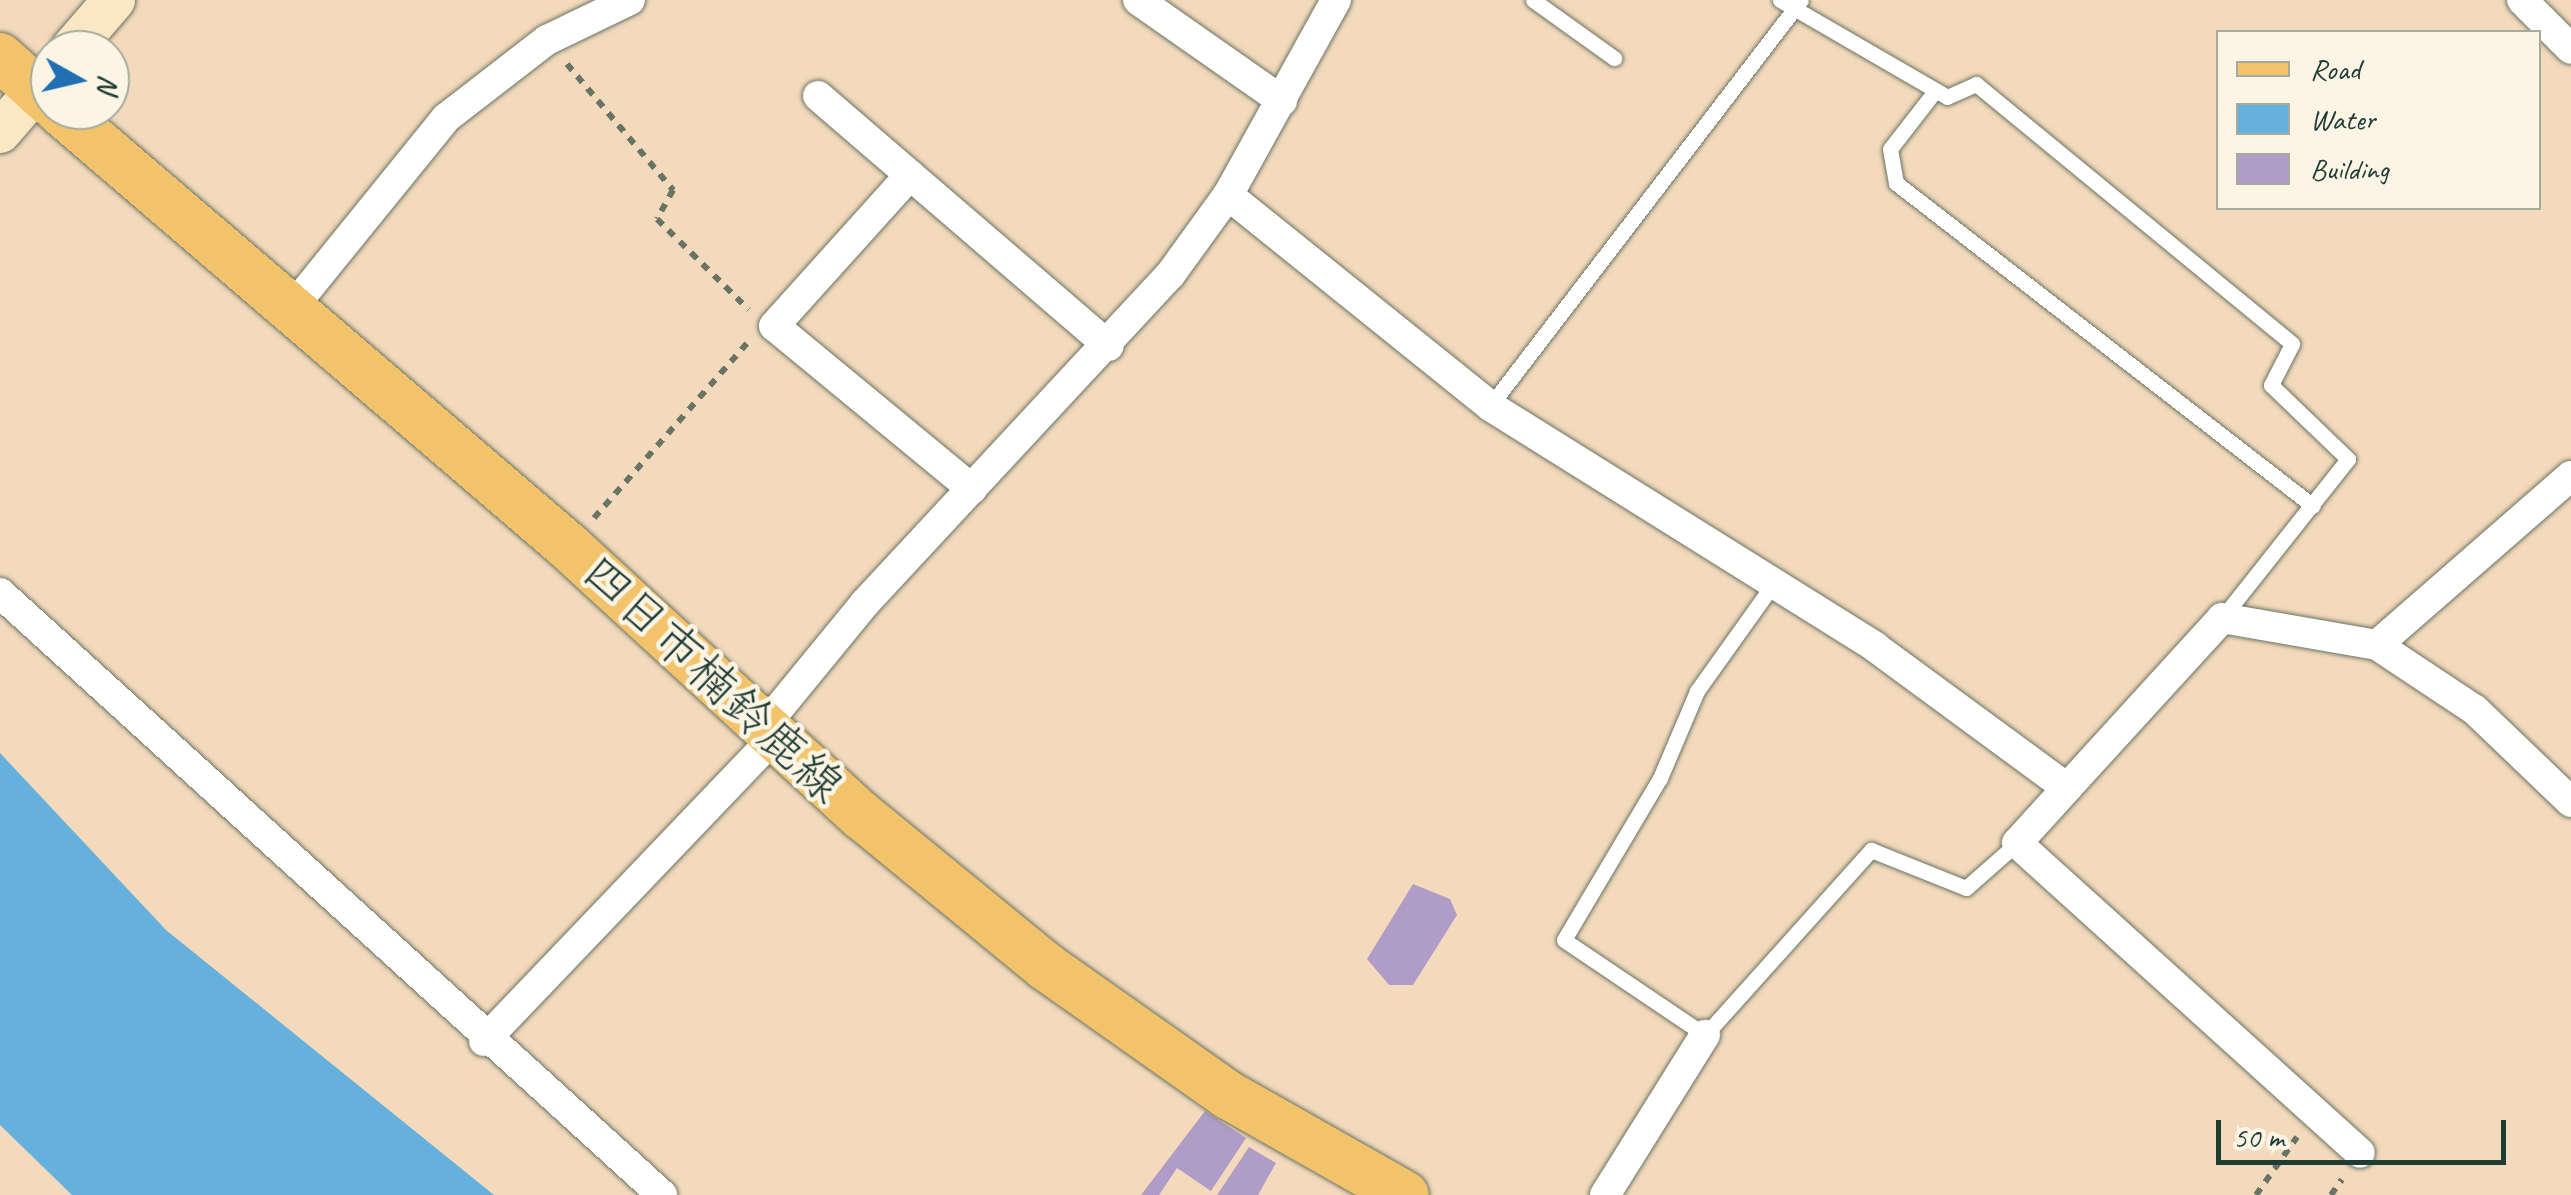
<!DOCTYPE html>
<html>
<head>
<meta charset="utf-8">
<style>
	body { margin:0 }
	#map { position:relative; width:2571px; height:1195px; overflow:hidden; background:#f4dabc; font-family:Caveat,"Klee One",sans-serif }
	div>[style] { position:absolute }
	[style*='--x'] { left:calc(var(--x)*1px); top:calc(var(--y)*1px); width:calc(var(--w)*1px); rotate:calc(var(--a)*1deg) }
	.water>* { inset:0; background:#66b0de }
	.building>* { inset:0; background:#b09dc7 }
	.path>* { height:6px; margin-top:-3px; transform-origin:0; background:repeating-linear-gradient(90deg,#6a7464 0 8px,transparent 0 16px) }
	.roads { filter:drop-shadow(0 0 2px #6a7464) drop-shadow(0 0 2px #6a7464) }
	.lane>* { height:15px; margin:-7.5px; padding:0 7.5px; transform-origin:7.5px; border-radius:7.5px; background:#fff }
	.street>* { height:30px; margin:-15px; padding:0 15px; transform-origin:15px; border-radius:15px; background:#fff }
	.secondary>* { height:42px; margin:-21px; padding:0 21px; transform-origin:21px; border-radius:21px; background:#fae7c3 }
	.primary>* { height:48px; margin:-24px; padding:0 24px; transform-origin:24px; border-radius:24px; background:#f2c36a }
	span { translate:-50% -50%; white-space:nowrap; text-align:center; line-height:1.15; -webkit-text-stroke:9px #fcf5e5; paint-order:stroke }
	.street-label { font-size:48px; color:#1f3d34 }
	.legend { position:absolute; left:2216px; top:30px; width:325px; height:180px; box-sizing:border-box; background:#fcf5e5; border:2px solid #a4ab9e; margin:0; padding:12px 18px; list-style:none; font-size:30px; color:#1f3d34 }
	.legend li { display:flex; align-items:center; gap:20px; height:50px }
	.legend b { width:50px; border:2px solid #a4ab9e }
	.north { position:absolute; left:30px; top:30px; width:100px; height:100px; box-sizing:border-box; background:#fcf5e5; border:2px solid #a4ab9e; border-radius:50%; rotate:98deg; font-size:28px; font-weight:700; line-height:40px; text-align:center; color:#1f3d34 }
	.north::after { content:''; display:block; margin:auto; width:35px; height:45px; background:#1f6fb2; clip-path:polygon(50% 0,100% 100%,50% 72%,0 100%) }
	.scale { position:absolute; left:2216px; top:1120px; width:290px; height:45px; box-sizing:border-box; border:5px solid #1f3d34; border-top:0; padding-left:12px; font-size:30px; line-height:35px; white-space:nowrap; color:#1f3d34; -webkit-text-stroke:8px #fcf5e5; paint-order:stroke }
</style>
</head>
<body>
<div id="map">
	<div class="water">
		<i style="clip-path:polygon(0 753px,166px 930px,494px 1195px,72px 1195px,0 1125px)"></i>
	</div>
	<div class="building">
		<i style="clip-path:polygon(1413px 884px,1450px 899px,1457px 915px,1413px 985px,1389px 985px,1367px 959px)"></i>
		<i style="clip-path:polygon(1205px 1111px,1246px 1138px,1211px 1191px,1177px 1168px,1159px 1195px,1141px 1195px)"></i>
		<i style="clip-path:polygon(1249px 1147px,1276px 1163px,1258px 1195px,1217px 1195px)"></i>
	</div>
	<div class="path">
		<i style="--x:567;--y:64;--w:165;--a:49.9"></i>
		<i style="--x:673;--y:190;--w:33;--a:119"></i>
		<i style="--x:657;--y:219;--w:129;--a:44.7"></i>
		<i style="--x:594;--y:518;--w:232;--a:-48.8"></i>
		<i style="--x:2256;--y:1195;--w:71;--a:-54.7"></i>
		<i style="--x:2331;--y:1195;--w:19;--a:-55"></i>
	</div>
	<div class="roads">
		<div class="lane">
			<i style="--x:1533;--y:0;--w:100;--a:35.6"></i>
			<i style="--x:1780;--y:0;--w:193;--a:30.1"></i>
			<i style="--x:1947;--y:97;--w:32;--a:-24"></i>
			<i style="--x:1976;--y:84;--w:409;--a:39.4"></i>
			<i style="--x:2292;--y:344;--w:46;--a:117.1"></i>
			<i style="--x:2271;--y:385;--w:107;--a:43.9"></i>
			<i style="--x:2348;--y:459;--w:203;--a:128.4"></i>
			<i style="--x:1935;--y:91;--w:73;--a:127.8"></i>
			<i style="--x:1890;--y:149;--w:35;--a:80"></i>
			<i style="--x:1896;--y:183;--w:527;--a:37.76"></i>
			<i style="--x:1490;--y:406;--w:511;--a:-52.55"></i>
			<i style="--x:1774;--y:583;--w:133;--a:125.5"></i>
			<i style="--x:1697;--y:691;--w:95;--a:113"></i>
			<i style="--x:1660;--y:778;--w:188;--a:120.7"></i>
			<i style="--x:1564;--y:940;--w:170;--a:34"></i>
			<i style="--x:1705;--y:1035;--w:249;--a:-48.1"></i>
			<i style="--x:1871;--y:850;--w:102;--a:21.8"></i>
			<i style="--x:1966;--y:888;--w:68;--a:-41.4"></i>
		</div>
		<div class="street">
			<i style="--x:1138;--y:0;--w:176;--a:35"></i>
			<i style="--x:2522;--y:0;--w:69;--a:45"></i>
			<i style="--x:818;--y:96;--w:121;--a:40.7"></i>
			<i style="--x:1228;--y:195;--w:336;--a:38.8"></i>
			<i style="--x:1490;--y:406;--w:454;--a:32"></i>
			<i style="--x:1875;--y:647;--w:238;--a:36.3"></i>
			<i style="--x:2067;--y:788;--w:230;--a:-47.6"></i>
			<i style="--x:2222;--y:618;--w:157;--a:9.9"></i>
			<i style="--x:2377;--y:645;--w:118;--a:33.6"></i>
			<i style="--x:2475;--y:710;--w:133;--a:43.8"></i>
			<i style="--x:293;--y:307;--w:243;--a:-51"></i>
			<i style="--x:446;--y:118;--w:128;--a:-37.7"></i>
			<i style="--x:547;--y:40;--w:92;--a:-25.7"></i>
			<i style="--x:972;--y:489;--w:256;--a:-140.5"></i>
			<i style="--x:774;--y:326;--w:203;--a:-48"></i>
			<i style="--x:910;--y:175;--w:262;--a:40.7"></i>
			<i style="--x:0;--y:593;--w:895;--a:42.28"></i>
			<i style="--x:2377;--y:645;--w:257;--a:-41.1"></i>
			<i style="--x:766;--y:724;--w:156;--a:-50.7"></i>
			<i style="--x:865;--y:603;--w:448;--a:-47.1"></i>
			<i style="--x:1170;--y:275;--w:99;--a:-54.1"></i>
			<i style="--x:1228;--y:195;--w:223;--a:-61"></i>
			<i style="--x:2067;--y:788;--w:74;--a:132.3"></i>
			<i style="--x:2017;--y:843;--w:462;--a:42.1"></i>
			<i style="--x:484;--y:1041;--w:423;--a:-46.3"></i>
			<i style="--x:1605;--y:1195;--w:189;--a:-58"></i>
		</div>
		<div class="secondary">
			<i style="--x:71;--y:50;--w:66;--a:-49.3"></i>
			<i style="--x:0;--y:132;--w:77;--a:-49.2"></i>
		</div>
		<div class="primary">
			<i style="--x:0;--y:57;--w:67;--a:42"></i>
			<i style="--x:59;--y:110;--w:672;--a:40.59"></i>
			<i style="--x:569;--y:547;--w:398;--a:42.6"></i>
			<i style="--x:862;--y:816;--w:237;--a:39.3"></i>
			<i style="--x:1045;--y:966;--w:224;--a:35.2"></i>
			<i style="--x:1228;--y:1095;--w:203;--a:29.5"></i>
		</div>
	</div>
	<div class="street-label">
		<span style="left:713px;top:679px;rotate:43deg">四日市楠鈴鹿線</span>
	</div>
	<ul class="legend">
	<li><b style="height:12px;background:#f2c36a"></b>Road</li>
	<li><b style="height:28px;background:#66b0de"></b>Water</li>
	<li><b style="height:28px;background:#b09dc7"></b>Building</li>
	</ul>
	<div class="north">N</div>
	<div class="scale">50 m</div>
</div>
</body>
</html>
